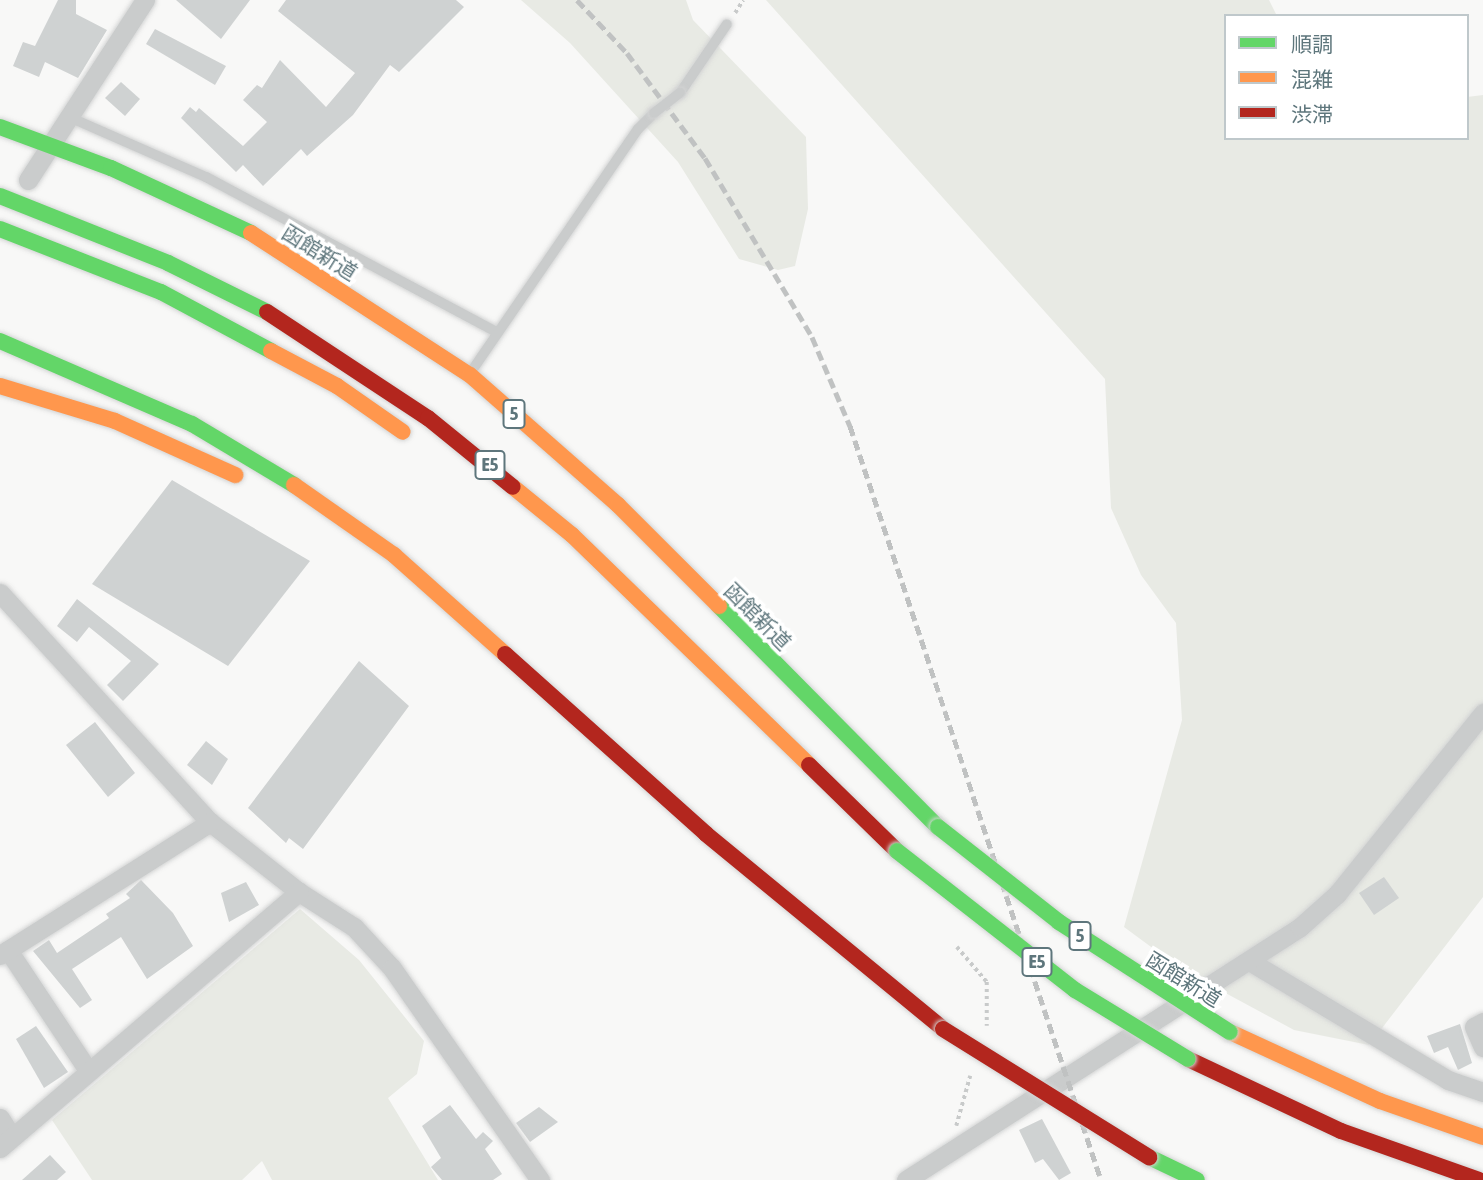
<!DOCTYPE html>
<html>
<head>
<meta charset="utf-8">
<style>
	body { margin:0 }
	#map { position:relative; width:1483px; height:1180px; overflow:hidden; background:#f8f8f7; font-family:"Asap Condensed","Noto Sans JP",sans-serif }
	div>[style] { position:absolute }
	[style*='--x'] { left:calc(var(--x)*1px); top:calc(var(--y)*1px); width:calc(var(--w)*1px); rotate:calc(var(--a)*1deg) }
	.green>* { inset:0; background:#e8eae4 }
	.building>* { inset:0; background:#cfd2d2 }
	.path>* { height:3.5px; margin-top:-1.75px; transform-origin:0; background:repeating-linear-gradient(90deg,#c8caca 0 3.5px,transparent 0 7px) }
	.roads { filter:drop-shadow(0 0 2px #d3d4d4) drop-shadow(0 0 2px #d3d4d4) }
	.lane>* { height:10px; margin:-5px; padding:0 5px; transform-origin:5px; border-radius:5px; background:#cacccc }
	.street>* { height:19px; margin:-9.5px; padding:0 9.5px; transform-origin:9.5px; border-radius:9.5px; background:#cacccc }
	.fast>* { height:16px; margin:-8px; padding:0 8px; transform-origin:8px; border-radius:8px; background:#63d668 }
	.slow>* { height:16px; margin:-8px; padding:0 8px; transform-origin:8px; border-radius:8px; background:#ff974d }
	.jam>* { height:16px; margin:-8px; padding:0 8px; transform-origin:8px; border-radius:8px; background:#b3261e }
	.rail>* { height:5px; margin-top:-2.5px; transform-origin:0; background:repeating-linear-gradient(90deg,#c0c2c2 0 10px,transparent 0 15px) }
	.bridges { filter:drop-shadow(0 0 2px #d3d4d4) drop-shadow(0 0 2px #d3d4d4) }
	.lane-bridge>* { height:10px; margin:-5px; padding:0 5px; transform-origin:5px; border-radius:5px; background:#cacccc }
	.fast-bridge>* { height:16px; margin:-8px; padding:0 8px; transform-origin:8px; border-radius:8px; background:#63d668 }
	.jam-bridge>* { height:16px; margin:-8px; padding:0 8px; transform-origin:8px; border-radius:8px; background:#b3261e }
	span { translate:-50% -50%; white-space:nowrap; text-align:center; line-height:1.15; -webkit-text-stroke:7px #fff; paint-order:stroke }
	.shield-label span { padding:2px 5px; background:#fff; border:2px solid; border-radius:5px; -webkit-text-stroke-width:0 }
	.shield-label { font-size:19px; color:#5e767c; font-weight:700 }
	.street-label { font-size:21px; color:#5e767c }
	.legend { position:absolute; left:1224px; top:14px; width:245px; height:126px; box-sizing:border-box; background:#fff; border:2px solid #bfc8cb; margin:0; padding:9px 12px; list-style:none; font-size:21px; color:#5e767c }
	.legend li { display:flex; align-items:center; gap:14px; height:35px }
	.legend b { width:35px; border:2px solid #bfc8cb }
</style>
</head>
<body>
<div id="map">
	<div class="green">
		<i style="clip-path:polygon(521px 0,686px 0,693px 20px,806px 137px,808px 209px,795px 266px,778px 270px,739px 259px,678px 162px,570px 43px)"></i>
		<i style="clip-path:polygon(766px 0,1269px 0,1277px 16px,1226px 16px,1226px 138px,1467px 138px,1467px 97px,1483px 95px,1483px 897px,1369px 1045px,1294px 1030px,1181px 969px,1124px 927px,1182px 720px,1176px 623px,1141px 575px,1111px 508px,1105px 379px)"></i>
		<i style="clip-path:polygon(300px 909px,359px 960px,424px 1041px,417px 1074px,388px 1098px,438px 1180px,272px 1180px,262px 1161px,242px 1180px,92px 1180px,52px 1120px)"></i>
	</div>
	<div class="building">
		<i style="clip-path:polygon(58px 0,76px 0,76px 14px,107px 30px,78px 78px,45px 62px,39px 77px,13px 66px,23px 42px,35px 46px)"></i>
		<i style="clip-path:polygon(176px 0,250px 0,221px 39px)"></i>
		<i style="clip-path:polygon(286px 0,456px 0,464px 7px,399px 72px,390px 65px,353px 115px,307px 156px,301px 149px,263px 186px,243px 165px,236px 172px,181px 118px,190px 107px,196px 112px,199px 108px,243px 146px,267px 122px,243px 100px,257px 85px,262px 88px,280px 60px,326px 107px,355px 73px,278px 11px)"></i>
		<i style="clip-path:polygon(155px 29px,226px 66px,215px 85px,146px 44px)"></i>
		<i style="clip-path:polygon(121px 82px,140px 99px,125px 116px,105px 98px)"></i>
		<i style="clip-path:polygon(172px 480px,310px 561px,228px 666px,92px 584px)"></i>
		<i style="clip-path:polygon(77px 599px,159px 664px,123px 701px,107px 685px,131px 661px,89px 627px,77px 642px,57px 626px)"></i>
		<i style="clip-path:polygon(359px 661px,409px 706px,303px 849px,289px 838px,286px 843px,248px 808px)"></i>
		<i style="clip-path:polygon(95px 722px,135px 773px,108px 797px,66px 745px)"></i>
		<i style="clip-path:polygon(206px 741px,228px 759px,212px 785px,187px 765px)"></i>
		<i style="clip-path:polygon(1384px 877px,1399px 898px,1374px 915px,1359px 893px)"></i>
		<i style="clip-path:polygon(141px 880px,173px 913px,193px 946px,147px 979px,121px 937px,72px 969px,92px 1000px,80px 1008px,33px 951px,49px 940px,57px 953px,109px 918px,106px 914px,130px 898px,126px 894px)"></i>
		<i style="clip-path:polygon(246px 882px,259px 905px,229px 922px,221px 893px)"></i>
		<i style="clip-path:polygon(1460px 1024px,1472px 1063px,1458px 1070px,1448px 1047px,1434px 1053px,1427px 1036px)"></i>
		<i style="clip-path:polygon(36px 1026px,68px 1072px,44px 1088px,16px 1039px)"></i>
		<i style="clip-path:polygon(450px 1105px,476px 1139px,483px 1132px,493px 1141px,485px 1149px,502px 1174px,493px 1180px,442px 1180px,431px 1167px,441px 1158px,422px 1126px)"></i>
		<i style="clip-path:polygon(539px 1107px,558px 1122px,530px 1142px,516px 1123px)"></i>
		<i style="clip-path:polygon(1042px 1119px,1071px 1173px,1059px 1180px,1043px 1159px,1035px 1163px,1019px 1130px)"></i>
		<i style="clip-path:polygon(50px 1155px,66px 1172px,57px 1180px,22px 1180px)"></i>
	</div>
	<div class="path">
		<i style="--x:735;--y:13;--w:15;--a:-58"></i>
		<i style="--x:957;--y:947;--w:46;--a:49.4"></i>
		<i style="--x:987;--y:982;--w:44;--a:90"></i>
		<i style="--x:956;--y:1126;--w:52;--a:-74.4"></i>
	</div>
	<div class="roads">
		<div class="lane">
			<i style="--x:680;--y:93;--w:83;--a:-55.7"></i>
			<i style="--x:69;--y:117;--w:150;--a:23.7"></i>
			<i style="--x:206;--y:177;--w:329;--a:28.1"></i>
			<i style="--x:473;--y:369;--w:291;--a:-55.5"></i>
			<i style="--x:638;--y:129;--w:23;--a:-45"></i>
		</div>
		<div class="street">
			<i style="--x:28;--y:180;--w:215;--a:-57"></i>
			<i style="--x:0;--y:593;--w:311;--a:47.5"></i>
			<i style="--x:210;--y:822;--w:113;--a:38.2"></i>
			<i style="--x:299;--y:892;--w:65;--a:32.5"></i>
			<i style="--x:354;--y:927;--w:56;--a:47.2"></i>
			<i style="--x:392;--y:968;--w:259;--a:55.1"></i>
			<i style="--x:8;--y:950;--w:143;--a:56.4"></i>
			<i style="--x:0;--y:955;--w:249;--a:-32.3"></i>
			<i style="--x:1251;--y:962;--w:230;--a:30.9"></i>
			<i style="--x:1448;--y:1080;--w:37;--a:19"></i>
			<i style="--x:1483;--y:1022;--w:10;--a:151"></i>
			<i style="--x:1474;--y:1027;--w:22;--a:66"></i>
			<i style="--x:0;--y:1118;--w:22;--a:58"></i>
			<i style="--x:0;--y:1148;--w:394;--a:-40.6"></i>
			<i style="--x:906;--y:1180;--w:468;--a:-32.7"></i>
			<i style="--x:1300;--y:927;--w:50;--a:-41.7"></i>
			<i style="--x:1337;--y:894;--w:233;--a:-51.1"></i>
		</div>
		<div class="fast">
			<i style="--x:0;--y:127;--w:118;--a:20.3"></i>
			<i style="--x:111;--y:168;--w:154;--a:24.9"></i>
			<i style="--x:0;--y:196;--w:181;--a:21.7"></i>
			<i style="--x:168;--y:263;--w:110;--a:26.3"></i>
			<i style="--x:0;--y:229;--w:173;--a:21.4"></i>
			<i style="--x:161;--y:292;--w:125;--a:28.2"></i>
			<i style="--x:0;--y:341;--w:209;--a:23.4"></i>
			<i style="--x:192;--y:424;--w:119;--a:30.9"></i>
			<i style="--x:719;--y:606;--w:311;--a:45.3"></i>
			<i style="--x:1149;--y:1157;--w:53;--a:25.6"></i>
		</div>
		<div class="slow">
			<i style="--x:251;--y:233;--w:261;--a:33"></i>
			<i style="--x:470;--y:375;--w:197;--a:41.3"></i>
			<i style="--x:618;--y:505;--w:143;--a:45"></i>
			<i style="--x:271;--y:351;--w:75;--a:27.9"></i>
			<i style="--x:337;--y:386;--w:80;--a:34.9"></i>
			<i style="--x:0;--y:386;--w:120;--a:16.9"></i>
			<i style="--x:115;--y:421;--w:132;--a:24.2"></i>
			<i style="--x:294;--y:485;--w:122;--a:35"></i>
			<i style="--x:394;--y:555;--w:149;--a:41.7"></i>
			<i style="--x:513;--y:487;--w:76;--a:39.1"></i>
			<i style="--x:572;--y:535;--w:330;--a:44.1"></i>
			<i style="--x:1230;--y:1032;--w:165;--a:24.7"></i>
			<i style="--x:1380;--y:1101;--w:109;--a:19.3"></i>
		</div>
		<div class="jam">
			<i style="--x:267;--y:312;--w:193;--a:33.4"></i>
			<i style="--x:428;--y:418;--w:109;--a:39.1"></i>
			<i style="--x:505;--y:654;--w:270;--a:41.8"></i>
			<i style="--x:706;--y:834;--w:307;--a:39.4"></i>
			<i style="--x:809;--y:765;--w:123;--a:44.3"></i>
			<i style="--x:1188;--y:1059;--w:169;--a:25.2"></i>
			<i style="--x:1341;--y:1131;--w:146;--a:19.5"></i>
		</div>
	</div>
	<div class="rail">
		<i style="--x:577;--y:0;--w:73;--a:46.7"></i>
		<i style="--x:627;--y:53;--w:131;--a:53.4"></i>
		<i style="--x:705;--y:158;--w:209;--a:59.1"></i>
		<i style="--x:812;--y:337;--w:97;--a:66.9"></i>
		<i style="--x:850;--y:426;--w:795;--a:71.59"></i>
	</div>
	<div class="bridges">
		<div class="lane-bridge">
			<i style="--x:654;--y:113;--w:33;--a:-38"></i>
		</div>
		<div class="fast-bridge">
			<i style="--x:938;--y:827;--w:154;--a:38.1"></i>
			<i style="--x:1059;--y:922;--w:203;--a:32.8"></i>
			<i style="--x:897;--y:851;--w:226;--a:38"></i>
			<i style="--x:1075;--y:990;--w:132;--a:31.4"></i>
		</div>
		<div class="jam-bridge">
			<i style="--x:943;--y:1029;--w:243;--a:31.9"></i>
		</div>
	</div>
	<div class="shield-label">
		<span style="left:514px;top:414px">5</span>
		<span style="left:490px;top:465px">E5</span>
		<span style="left:1080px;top:936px">5</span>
		<span style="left:1037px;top:962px">E5</span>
	</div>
	<div class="street-label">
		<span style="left:320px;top:252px;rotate:32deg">函館新道</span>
		<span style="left:758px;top:616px;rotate:45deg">函館新道</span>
		<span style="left:1184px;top:979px;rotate:32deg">函館新道</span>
	</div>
	<ul class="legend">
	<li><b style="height:9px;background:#63d668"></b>順調</li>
	<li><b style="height:9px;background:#ff974d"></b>混雑</li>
	<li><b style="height:9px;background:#b3261e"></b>渋滞</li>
	</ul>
</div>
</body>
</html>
